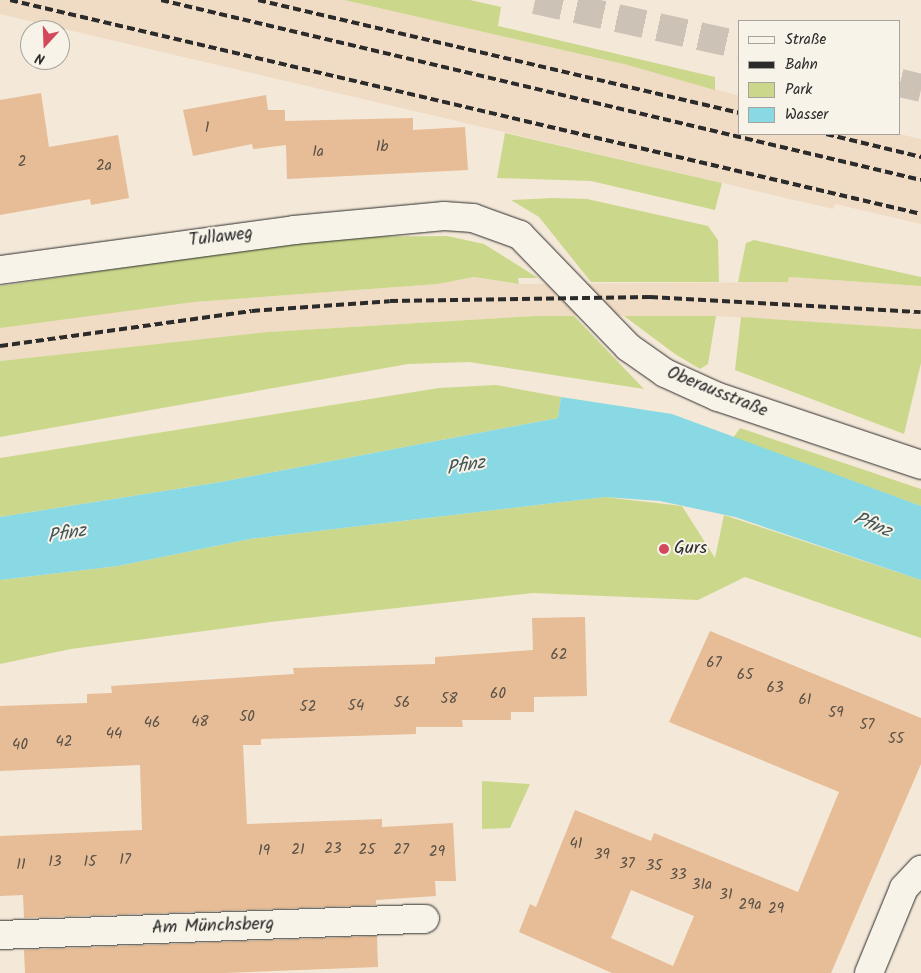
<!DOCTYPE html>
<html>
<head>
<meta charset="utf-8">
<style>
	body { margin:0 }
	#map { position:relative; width:921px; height:973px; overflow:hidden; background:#f4e8d8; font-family:Kalam,sans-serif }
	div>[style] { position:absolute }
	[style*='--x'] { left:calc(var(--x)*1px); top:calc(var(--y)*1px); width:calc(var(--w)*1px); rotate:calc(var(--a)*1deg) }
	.built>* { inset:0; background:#f0dbc4 }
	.green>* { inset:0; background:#cbd88b }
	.water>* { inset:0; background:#88d9e3 }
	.building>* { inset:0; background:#e6bd96 }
	.trunk-tunnel>* { height:28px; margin-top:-14px; transform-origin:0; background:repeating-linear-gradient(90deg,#ccc2b5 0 28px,transparent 0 42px) }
	.roads { filter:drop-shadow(0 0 1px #2b2b2b) drop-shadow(0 0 1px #2b2b2b) }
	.minor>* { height:28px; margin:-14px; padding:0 14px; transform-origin:14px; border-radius:14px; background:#f7f3e8 }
	.rail>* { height:4px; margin-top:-2px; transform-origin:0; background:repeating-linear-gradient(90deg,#2b2b2b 0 8px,transparent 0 12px) }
	.dots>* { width:14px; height:14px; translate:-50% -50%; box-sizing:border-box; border:2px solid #f7f3e8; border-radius:50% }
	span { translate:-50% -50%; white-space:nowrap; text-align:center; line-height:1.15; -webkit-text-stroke:4px #f7f3e8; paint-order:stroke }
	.number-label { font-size:15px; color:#5a5046 }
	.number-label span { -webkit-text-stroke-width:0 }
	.street-label { font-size:18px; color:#2b2b2b }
	.poi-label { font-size:18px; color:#2b2b2b }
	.left { translate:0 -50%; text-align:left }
	.water-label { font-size:19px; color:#425659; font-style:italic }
	.legend { position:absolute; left:738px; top:20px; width:162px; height:115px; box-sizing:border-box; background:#f7f3e8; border:1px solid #a5a39c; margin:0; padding:6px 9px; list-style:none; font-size:15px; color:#2b2b2b }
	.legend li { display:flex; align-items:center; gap:10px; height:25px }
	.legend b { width:25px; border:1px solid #a5a39c }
	.north { position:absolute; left:20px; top:20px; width:50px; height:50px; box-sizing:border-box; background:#f7f3e8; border:1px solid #a5a39c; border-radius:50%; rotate:200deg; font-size:14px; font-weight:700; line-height:20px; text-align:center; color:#2b2b2b }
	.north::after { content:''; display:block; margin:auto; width:18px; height:22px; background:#d1495b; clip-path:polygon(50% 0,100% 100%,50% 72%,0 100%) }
</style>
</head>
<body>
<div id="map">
	<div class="built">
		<i style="clip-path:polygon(0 0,344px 0,624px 64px,740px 96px,740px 134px,899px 134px,921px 139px,921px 224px,835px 204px,833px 209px,0 14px)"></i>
		<i style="clip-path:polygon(474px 277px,519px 284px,788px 282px,789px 277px,921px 286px,921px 329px,716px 316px,535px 316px,268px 332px,0 361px,0 328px,31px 322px,194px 302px,438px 284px)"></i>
	</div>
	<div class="green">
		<i style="clip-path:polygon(344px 0,470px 0,501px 7px,498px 26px,715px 77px,715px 90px,624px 64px)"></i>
		<i style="clip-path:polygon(505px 133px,722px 183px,715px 210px,591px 181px,497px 178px)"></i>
		<i style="clip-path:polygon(554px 198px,587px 199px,708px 226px,718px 240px,719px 282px,591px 282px,539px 217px,511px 200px)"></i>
		<i style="clip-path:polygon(447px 236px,484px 244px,538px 278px,518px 278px,519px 284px,474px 277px,438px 284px,194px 302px,0 328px,0 286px,329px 237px)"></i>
		<i style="clip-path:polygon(754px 240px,921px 277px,921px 286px,789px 277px,788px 282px,738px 282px,746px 243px)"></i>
		<i style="clip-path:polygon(535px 316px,574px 316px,644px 389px,469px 362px,408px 364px,0 437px,0 361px,268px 332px)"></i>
		<i style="clip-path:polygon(624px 316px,716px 316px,708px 364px,700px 369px,675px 354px)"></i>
		<i style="clip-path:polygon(741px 317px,921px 329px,921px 363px,904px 434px,735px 370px)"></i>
		<i style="clip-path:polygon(496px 385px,561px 397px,558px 418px,221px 482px,0 517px,0 458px,439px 388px)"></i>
		<i style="clip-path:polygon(740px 428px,921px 489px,921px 506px,733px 438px)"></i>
		<i style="clip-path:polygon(605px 497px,682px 506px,715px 558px,724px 515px,921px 580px,921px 638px,745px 577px,698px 600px,533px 593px,270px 622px,71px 649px,0 664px,0 580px,118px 566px,250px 539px)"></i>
		<i style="clip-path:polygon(482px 781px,530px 784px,510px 828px,482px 829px)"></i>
	</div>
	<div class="water">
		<i style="clip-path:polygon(561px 397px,672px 414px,921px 506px,921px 580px,735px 517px,660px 501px,605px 497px,250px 539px,118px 566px,0 580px,0 517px,221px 482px,558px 418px)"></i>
	</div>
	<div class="building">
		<i style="clip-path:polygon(41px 93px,49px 147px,118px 135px,129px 198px,91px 205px,90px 199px,0 215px,0 100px)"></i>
		<i style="clip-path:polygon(266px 95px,268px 110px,285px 110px,285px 121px,413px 118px,413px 130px,465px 127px,468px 170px,287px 179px,286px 145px,253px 149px,252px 144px,193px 156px,183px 110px)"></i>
		<i style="clip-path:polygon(585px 617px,587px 696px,534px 697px,534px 712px,511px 712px,511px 720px,462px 720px,463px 727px,416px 727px,416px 734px,261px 739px,261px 745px,243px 745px,247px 824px,382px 819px,382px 827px,453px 823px,456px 881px,435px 881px,436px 896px,376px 900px,376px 905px,24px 918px,23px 895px,0 896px,0 836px,142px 830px,140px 765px,0 771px,0 706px,87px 703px,87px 694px,112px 693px,111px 686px,294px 674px,293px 668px,435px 664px,435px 657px,533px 650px,532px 618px)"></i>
		<i style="clip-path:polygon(evenodd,710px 631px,921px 718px,921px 764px,831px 973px,612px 973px,519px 932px,530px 904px,536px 907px,575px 810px,651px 841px,654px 833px,798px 892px,839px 792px,669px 722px,710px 631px,631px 890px,694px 916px,673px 966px,611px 938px,631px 890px)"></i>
		<i style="clip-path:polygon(377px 936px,378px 967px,225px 973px,25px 973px,24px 950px)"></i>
	</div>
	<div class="trunk-tunnel">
		<i style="--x:535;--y:0;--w:210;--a:12.4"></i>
		<i style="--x:900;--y:83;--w:22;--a:13"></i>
	</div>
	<div class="roads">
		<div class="minor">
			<i style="--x:0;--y:270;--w:297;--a:-7.7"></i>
			<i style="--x:294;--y:230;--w:151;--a:-5.3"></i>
			<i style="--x:444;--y:216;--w:29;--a:4"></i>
			<i style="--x:473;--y:218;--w:50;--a:19.9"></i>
			<i style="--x:520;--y:235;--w:156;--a:46"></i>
			<i style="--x:628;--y:347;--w:45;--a:35.1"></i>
			<i style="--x:665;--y:373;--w:58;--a:24.4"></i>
			<i style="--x:718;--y:397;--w:214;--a:18.5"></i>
			<i style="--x:0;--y:935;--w:425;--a:-2.2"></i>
			<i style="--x:869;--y:973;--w:92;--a:-67.6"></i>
			<i style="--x:904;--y:888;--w:25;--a:-47"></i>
		</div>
	</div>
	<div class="rail">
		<i style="--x:10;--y:0;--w:936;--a:13.22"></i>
		<i style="--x:161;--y:0;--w:781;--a:13.32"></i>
		<i style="--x:258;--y:0;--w:495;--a:13.2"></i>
		<i style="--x:826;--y:134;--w:98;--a:13.6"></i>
		<i style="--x:0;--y:346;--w:254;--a:-7.9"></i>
		<i style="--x:252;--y:311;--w:138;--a:-4.1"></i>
		<i style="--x:390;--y:301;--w:260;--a:-0.9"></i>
		<i style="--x:650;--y:297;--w:271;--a:3.2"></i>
	</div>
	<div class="dots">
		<i style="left:664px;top:549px;background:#d1495b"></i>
	</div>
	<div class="number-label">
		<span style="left:207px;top:129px">1</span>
		<span style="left:382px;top:148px">1b</span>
		<span style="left:318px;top:153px">1a</span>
		<span style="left:22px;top:163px">2</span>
		<span style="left:104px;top:167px">2a</span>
		<span style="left:559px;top:656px">62</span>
		<span style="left:714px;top:664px">67</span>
		<span style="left:745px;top:676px">65</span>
		<span style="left:775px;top:689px">63</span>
		<span style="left:498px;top:695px">60</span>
		<span style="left:449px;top:700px">58</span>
		<span style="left:805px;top:701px">61</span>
		<span style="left:402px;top:704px">56</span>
		<span style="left:356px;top:707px">54</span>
		<span style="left:308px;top:708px">52</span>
		<span style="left:836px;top:714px">59</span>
		<span style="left:247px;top:718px">50</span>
		<span style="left:200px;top:723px">48</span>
		<span style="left:152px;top:724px">46</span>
		<span style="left:867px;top:726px">57</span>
		<span style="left:114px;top:735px">44</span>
		<span style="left:896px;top:740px">55</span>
		<span style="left:64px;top:743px">42</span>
		<span style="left:20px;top:746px">40</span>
		<span style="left:576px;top:845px">41</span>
		<span style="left:333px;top:850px">23</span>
		<span style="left:298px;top:851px">21</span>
		<span style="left:367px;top:851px">25</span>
		<span style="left:401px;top:851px">27</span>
		<span style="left:264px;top:852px">19</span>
		<span style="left:437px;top:853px">29</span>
		<span style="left:602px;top:856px">39</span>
		<span style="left:125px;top:861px">17</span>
		<span style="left:55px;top:863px">13</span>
		<span style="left:90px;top:863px">15</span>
		<span style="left:627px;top:865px">37</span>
		<span style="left:21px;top:866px">11</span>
		<span style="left:654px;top:867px">35</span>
		<span style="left:678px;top:876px">33</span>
		<span style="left:702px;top:886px">31a</span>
		<span style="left:726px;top:896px">31</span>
		<span style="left:750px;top:906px">29a</span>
		<span style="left:776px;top:910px">29</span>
	</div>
	<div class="street-label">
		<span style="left:221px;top:238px;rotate:-7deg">Tullaweg</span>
		<span style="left:717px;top:393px;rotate:22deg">Oberausstraße</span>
		<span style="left:213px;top:927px;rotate:-2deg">Am Münchsberg</span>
	</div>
	<div class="poi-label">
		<span class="left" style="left:674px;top:549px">Gurs</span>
	</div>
	<div class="water-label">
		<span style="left:466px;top:467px;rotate:-10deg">Pfinz</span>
		<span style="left:872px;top:526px;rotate:22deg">Pfinz</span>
		<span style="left:67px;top:535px;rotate:-10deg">Pfinz</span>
	</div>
	<ul class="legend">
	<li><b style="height:6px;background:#f7f3e8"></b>Straße</li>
	<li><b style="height:6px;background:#2b2b2b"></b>Bahn</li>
	<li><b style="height:14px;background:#cbd88b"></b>Park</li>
	<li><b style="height:14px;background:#88d9e3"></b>Wasser</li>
	</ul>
	<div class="north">N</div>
</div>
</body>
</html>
